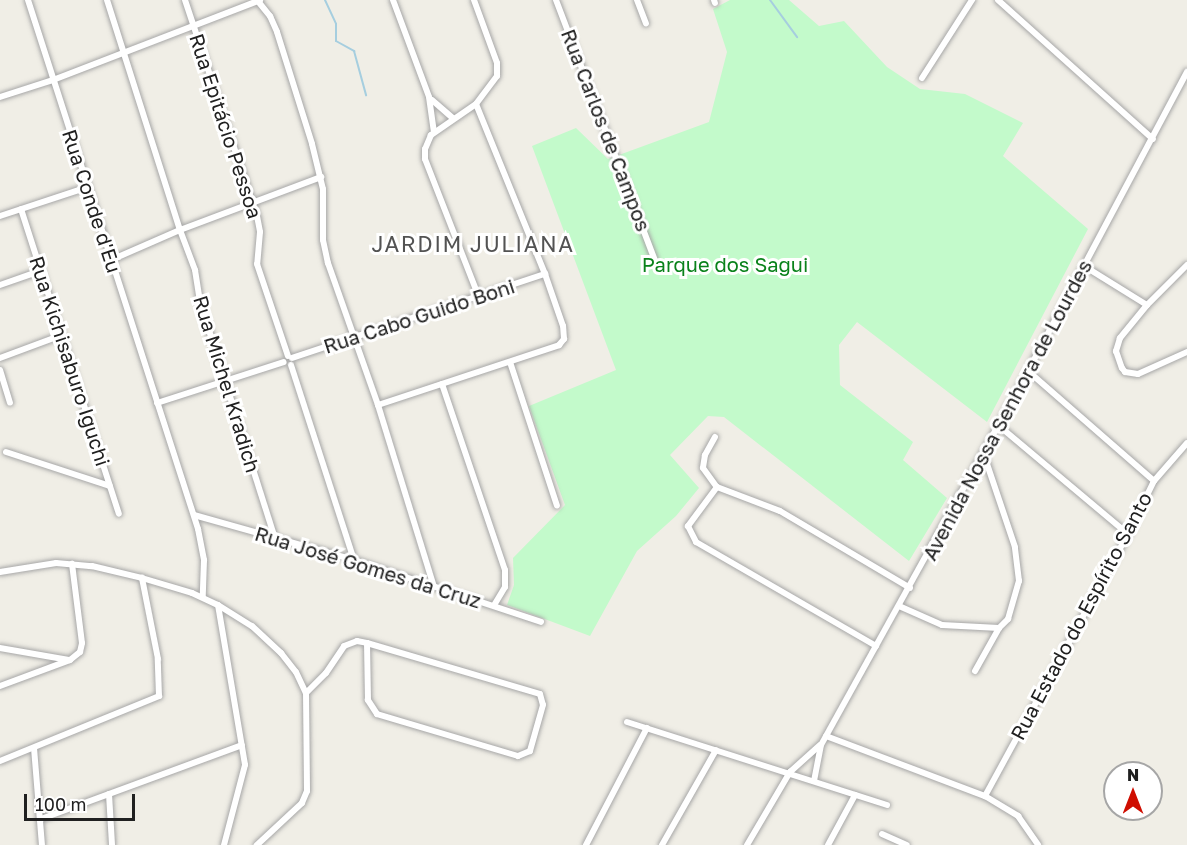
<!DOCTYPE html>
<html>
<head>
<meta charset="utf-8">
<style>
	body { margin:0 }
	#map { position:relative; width:1187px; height:845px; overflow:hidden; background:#f0eee6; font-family:"Golos Text",sans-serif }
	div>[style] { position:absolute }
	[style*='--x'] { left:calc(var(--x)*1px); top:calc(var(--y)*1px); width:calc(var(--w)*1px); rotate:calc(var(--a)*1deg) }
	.park>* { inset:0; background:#c3facb }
	.stream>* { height:2px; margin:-1px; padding:0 1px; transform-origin:1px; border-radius:1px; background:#a6cedf }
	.roads { filter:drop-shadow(0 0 2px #a7a7a7) drop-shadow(0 0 2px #a7a7a7) }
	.minor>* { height:6px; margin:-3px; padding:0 3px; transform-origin:3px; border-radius:3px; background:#fff }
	span { translate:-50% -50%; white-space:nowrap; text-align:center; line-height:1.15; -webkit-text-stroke:6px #fff; paint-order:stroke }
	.street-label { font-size:20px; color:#202020 }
	.park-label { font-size:20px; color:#0a821b }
	.quarter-label { font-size:22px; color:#535353; letter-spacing:1.5px }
	.north { position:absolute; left:1103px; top:761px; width:60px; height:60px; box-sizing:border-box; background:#fff; border:2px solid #a6a6a6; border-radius:50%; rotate:0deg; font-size:16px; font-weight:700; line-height:24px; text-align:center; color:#202020 }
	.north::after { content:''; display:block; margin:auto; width:21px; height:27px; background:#cf0d00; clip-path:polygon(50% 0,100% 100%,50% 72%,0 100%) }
	.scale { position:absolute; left:24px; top:794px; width:111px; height:27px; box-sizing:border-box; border:3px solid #202020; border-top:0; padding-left:8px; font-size:18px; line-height:21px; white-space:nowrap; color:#202020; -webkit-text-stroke:4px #fff; paint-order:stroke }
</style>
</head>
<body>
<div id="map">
	<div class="park">
		<i style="clip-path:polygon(730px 0,789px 0,819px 26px,844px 21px,887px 67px,920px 89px,965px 94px,1023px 123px,1003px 156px,1088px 229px,987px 422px,857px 322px,839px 345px,840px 385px,913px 442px,903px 460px,947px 498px,909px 561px,724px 417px,708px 416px,670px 455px,699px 488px,676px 516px,637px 551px,590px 636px,507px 605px,514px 585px,513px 558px,565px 505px,529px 406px,616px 370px,532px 146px,576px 128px,608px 159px,709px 122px,727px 52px,713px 9px)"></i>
	</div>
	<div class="stream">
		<i style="--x:325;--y:0;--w:26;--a:65"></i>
		<i style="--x:336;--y:24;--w:17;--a:90"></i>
		<i style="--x:336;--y:41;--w:21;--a:29"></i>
		<i style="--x:354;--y:51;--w:46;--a:74.7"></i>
		<i style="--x:770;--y:0;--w:46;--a:53.9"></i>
	</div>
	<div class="roads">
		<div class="minor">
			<i style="--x:28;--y:0;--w:556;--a:72.18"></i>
			<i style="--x:198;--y:529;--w:32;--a:79"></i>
			<i style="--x:204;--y:560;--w:37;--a:92"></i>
			<i style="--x:107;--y:0;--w:241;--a:72.4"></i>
			<i style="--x:180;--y:230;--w:43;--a:69.4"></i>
			<i style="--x:195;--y:270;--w:32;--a:81"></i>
			<i style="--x:200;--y:302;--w:249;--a:72.4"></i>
			<i style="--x:185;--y:0;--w:228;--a:71.6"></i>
			<i style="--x:257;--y:216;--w:16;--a:79"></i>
			<i style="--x:260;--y:232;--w:32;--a:95"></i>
			<i style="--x:257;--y:264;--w:97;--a:71.4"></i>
			<i style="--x:257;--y:0;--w:21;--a:51"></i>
			<i style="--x:270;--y:16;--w:17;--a:66"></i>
			<i style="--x:277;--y:32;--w:117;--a:72.6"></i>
			<i style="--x:312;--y:144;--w:46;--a:76.3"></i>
			<i style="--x:323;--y:189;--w:51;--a:90"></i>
			<i style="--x:323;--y:240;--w:24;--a:78"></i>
			<i style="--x:328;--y:263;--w:151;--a:70.6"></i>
			<i style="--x:378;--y:405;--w:190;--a:72.9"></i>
			<i style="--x:393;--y:0;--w:103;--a:69.6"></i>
			<i style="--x:429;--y:97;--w:35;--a:82"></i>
			<i style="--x:474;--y:0;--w:67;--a:69.9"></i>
			<i style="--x:497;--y:63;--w:13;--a:90"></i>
			<i style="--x:497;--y:76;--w:35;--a:127"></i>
			<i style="--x:476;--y:104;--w:55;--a:145.4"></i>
			<i style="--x:431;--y:135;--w:15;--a:113"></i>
			<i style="--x:425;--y:149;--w:10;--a:90"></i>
			<i style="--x:425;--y:159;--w:146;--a:68.7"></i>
			<i style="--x:556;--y:0;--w:278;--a:69.2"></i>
			<i style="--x:637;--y:0;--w:25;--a:69"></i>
			<i style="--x:714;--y:0;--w:3;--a:72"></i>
			<i style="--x:998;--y:0;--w:208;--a:41.9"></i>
			<i style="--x:922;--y:78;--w:93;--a:-57.3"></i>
			<i style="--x:0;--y:97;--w:56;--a:-17.8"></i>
			<i style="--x:53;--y:80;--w:222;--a:-21.1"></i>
			<i style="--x:432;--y:100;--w:28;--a:41"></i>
			<i style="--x:21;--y:209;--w:320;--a:72.2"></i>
			<i style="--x:0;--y:216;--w:93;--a:-18.2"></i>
			<i style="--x:111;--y:260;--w:75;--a:-23.5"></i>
			<i style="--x:180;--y:230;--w:151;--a:-20.6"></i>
			<i style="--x:1187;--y:265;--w:57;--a:135"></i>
			<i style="--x:1147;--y:305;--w:43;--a:129.3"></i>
			<i style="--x:1120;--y:338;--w:14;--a:107"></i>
			<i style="--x:1116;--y:351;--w:18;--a:71"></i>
			<i style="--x:1122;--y:368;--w:5;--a:53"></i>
			<i style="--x:1125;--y:372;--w:13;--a:9"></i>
			<i style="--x:1138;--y:374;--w:54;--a:-24.2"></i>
			<i style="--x:1084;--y:266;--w:74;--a:31.8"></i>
			<i style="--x:0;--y:285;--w:42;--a:-19.3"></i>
			<i style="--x:0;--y:358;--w:66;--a:-20.4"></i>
			<i style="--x:292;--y:358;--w:267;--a:-18.4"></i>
			<i style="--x:510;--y:362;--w:151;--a:71.9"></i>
			<i style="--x:291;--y:365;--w:205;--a:72.1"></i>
			<i style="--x:0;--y:370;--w:34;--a:73"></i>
			<i style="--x:1028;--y:371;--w:167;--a:41.1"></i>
			<i style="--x:442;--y:384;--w:196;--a:71.3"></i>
			<i style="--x:505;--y:570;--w:17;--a:90"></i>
			<i style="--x:505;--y:587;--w:21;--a:121"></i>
			<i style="--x:157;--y:403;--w:133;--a:-17.9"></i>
			<i style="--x:378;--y:405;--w:191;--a:-18.3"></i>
			<i style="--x:559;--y:345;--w:8;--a:-50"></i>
			<i style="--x:564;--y:339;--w:13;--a:-94"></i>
			<i style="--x:563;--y:326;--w:55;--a:-109.1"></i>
			<i style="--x:545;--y:274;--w:183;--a:-112.1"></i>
			<i style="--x:998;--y:425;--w:170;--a:40"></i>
			<i style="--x:715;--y:437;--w:21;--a:119"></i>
			<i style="--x:705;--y:455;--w:13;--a:99"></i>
			<i style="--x:703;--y:468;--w:24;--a:54"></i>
			<i style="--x:6;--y:452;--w:109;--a:18.1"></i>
			<i style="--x:717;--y:487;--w:49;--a:126.6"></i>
			<i style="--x:688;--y:526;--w:18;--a:63"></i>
			<i style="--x:696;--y:542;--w:208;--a:30"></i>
			<i style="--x:717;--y:487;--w:67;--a:20.9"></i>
			<i style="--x:780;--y:511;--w:151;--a:30.6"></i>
			<i style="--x:194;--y:515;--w:166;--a:15.7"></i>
			<i style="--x:354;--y:560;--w:197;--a:18.3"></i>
			<i style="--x:0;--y:572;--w:57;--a:-9.1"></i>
			<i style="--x:56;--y:563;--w:36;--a:5"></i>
			<i style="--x:92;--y:566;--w:51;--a:13.5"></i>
			<i style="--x:142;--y:578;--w:52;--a:16.7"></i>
			<i style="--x:192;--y:593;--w:29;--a:25"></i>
			<i style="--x:218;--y:605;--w:40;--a:32"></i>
			<i style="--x:252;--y:626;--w:40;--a:43"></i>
			<i style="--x:281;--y:653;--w:24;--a:52"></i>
			<i style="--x:296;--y:672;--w:23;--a:65"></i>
			<i style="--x:306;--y:693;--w:98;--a:89.4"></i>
			<i style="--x:307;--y:791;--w:13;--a:113"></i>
			<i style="--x:302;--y:803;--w:62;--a:137"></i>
			<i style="--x:218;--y:605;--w:162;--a:80.4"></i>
			<i style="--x:245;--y:765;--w:83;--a:104.7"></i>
			<i style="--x:899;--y:606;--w:47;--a:23.8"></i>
			<i style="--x:942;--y:625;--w:57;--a:3"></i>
			<i style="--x:0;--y:648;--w:70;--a:9.9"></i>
			<i style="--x:975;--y:671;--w:49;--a:-60.8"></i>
			<i style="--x:999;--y:628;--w:13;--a:-45"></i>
			<i style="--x:1008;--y:619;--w:40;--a:-74"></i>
			<i style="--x:1019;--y:581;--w:34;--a:-97"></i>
			<i style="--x:1015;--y:547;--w:100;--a:-108.6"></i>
			<i style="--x:0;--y:686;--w:75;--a:-20.4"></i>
			<i style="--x:70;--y:660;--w:13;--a:-39"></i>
			<i style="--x:80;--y:652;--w:9;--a:-77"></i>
			<i style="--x:82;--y:643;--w:80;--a:-97.2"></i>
			<i style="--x:306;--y:693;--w:28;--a:-45"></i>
			<i style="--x:326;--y:673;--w:32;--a:-56"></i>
			<i style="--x:344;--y:646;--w:14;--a:-21"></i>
			<i style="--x:357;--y:641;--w:10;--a:11"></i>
			<i style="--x:367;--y:643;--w:180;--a:16.4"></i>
			<i style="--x:540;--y:694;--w:11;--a:75"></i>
			<i style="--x:543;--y:705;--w:48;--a:105.8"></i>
			<i style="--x:530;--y:751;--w:13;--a:157"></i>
			<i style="--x:518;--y:756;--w:147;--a:-163.4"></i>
			<i style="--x:377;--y:714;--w:17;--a:-123"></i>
			<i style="--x:368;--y:700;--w:57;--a:-91"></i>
			<i style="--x:627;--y:722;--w:273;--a:17.7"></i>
			<i style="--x:826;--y:736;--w:170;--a:20.7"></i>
			<i style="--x:985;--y:796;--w:39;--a:31"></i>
			<i style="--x:1018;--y:816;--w:35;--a:55"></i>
			<i style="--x:34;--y:748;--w:97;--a:85.3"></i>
			<i style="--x:0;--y:761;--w:172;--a:-22.2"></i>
			<i style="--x:159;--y:696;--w:37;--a:-92"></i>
			<i style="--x:158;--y:659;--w:83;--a:-101.2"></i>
			<i style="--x:814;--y:781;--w:37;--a:-79"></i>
			<i style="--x:821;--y:745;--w:427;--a:-61"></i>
			<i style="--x:1028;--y:371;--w:339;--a:-62"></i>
			<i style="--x:109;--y:794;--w:51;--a:86.6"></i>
			<i style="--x:985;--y:796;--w:298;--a:-61.4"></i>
			<i style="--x:1128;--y:534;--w:59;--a:-63.9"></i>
			<i style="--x:1154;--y:481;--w:50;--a:-49"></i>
			<i style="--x:41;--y:819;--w:214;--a:-20.2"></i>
			<i style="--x:882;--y:834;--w:27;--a:24"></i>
			<i style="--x:586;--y:845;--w:132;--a:-62.5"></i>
			<i style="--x:662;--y:845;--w:109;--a:-60.4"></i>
			<i style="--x:747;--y:845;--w:85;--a:-59.5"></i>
			<i style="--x:790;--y:772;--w:40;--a:-42"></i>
			<i style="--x:828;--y:845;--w:57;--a:-61.6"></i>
		</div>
	</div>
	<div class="street-label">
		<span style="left:226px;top:126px;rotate:72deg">Rua Epitácio Pessoa</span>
		<span style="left:606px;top:130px;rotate:69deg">Rua Carlos de Campos</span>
		<span style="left:92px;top:201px;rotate:72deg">Rua Conde d'Eu</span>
		<span style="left:419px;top:316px;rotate:-18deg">Rua Cabo Guido Boni</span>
		<span style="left:70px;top:361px;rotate:72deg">Rua Kichisaburo Iguchi</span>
		<span style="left:227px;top:384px;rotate:73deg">Rua Michel Kradich</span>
		<span style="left:1007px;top:410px;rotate:-62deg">Avenida Nossa Senhora de Lourdes</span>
		<span style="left:368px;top:567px;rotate:17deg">Rua José Gomes da Cruz</span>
		<span style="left:1081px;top:616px;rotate:-62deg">Rua Estado do Espírito Santo</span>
	</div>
	<div class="park-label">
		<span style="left:725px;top:264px">Parque dos Sagui</span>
	</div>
	<div class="quarter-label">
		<span style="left:473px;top:244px">JARDIM JULIANA</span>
	</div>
	<div class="north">N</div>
	<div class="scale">100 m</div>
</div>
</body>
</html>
